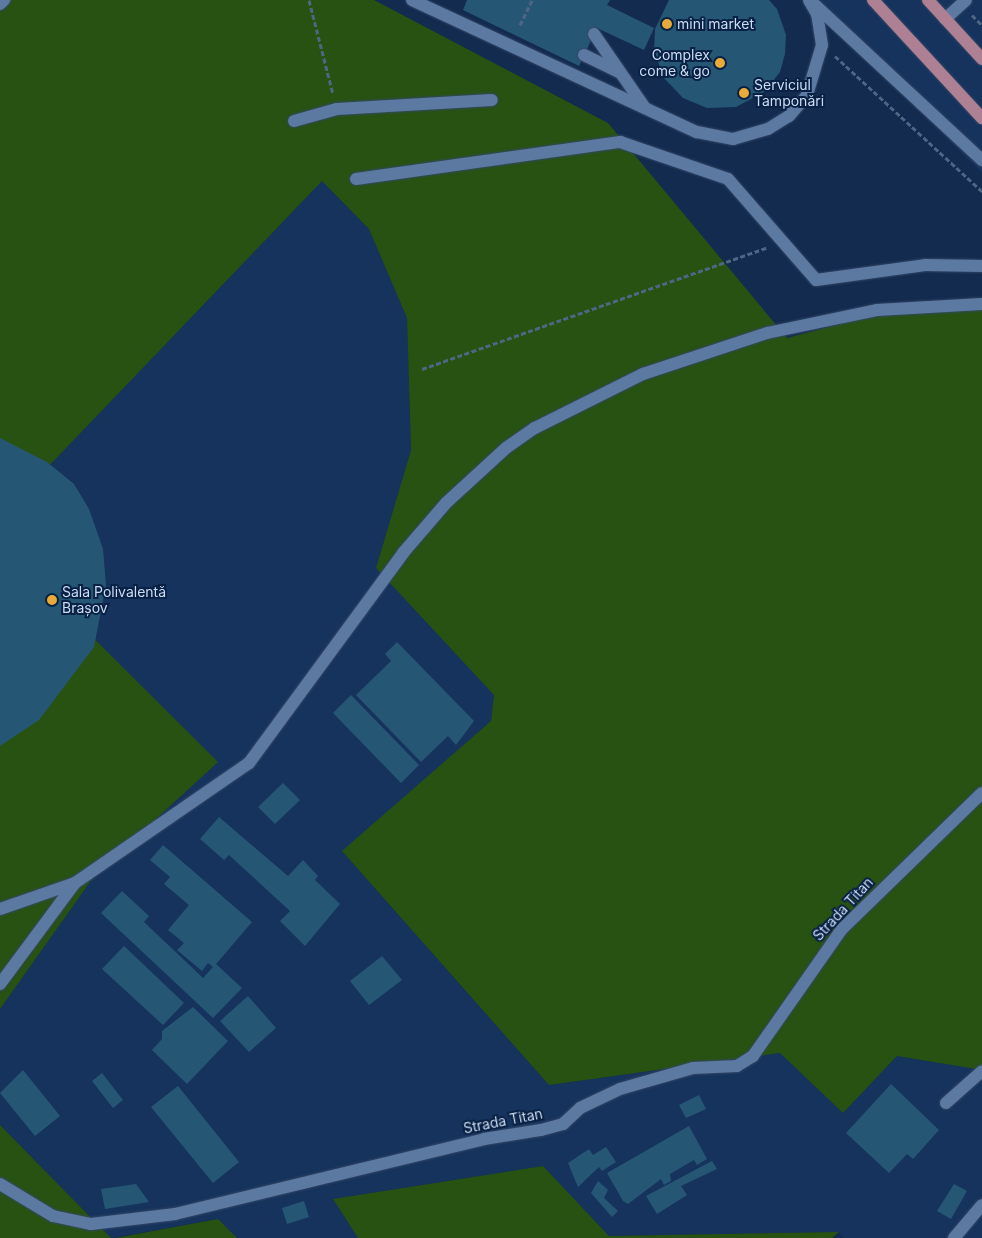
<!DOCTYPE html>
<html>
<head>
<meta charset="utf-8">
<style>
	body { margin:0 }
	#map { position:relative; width:982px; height:1238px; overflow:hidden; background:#122b4f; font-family:Inter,sans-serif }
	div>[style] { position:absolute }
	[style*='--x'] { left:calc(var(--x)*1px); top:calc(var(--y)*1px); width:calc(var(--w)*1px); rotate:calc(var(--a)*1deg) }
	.built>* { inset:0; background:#16335d }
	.green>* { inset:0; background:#275212 }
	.building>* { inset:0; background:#255775 }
	.path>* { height:3px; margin-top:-1.5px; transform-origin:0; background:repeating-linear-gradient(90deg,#4f6584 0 5px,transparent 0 7.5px) }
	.roads { filter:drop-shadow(0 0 1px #354766) drop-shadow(0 0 1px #354766) }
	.service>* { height:12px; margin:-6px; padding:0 6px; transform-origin:6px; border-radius:6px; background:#5c79a2 }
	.minor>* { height:12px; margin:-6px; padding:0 6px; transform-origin:6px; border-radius:6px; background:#5c79a2 }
	.primary>* { height:12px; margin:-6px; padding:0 6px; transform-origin:6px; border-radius:6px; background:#ae8093 }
	.dots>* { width:14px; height:14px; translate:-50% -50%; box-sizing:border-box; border:2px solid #082144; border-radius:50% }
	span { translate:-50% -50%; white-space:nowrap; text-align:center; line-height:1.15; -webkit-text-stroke:4px #082144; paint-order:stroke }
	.poi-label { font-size:14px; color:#ccdcf3 }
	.left { translate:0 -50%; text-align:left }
	.right { translate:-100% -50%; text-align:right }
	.street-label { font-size:14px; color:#ccdcf3 }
</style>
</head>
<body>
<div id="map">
	<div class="built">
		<i style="clip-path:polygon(810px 0,982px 0,982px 173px)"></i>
		<i style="clip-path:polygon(322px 181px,369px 229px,407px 318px,411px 450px,376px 568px,494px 694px,491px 721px,343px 852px,549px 1085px,781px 1053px,843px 1113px,897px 1056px,982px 1070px,982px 1238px,843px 1238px,839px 1232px,609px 1236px,543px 1166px,333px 1199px,358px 1238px,237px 1238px,218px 1219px,111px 1238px,0 1125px,0 1009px,95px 875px,0 545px,0 517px)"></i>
	</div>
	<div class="green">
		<i style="clip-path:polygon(0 0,374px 0,608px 123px,787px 338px,877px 314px,982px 308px,982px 1070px,897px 1056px,843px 1113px,780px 1053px,549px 1085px,342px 851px,491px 721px,494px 695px,376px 568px,411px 450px,407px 318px,369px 229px,322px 181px,0 517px)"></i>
		<i style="clip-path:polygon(0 545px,218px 762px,95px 875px,0 1009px)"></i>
		<i style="clip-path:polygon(0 1125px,111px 1238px,0 1238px)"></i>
		<i style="clip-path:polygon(543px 1166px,609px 1236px,839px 1232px,832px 1238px,358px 1238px,333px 1199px)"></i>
		<i style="clip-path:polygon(218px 1219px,237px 1238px,115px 1238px)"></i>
	</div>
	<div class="building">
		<i style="clip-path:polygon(467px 0,610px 0,607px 5px,654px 28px,644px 50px,597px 28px,579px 66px,463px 10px)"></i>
		<i style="clip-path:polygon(669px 0,769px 0,777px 9px,786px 35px,785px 54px,780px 72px,764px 92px,736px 107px,707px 108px,683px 98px,664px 78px,654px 51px,655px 29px)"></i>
		<i style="clip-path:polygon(0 438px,47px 462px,74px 484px,89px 509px,103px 549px,106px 585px,94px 647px,39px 720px,0 746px)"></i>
		<i style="clip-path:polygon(397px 642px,474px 721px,456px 745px,448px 736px,421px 762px,356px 695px,391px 661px,385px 654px)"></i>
		<i style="clip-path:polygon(351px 695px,419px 765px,401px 783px,333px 713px)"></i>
		<i style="clip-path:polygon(283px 783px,300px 800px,275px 824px,258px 807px)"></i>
		<i style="clip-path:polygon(219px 817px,288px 876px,303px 860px,318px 876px,315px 880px,340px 904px,305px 946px,280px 921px,290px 911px,229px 855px,224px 860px,200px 839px)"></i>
		<i style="clip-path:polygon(163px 845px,252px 922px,216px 964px,242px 988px,213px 1018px,101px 913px,122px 891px,149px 916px,144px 922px,203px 978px,213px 967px,208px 963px,202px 971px,177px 950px,184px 943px,168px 930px,189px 905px,164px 884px,170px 877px,150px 860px)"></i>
		<i style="clip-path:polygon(124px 946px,184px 1003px,163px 1025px,102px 969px)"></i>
		<i style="clip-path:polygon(382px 956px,402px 980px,369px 1005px,350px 981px)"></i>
		<i style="clip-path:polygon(248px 996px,276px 1028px,249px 1052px,220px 1021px)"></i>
		<i style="clip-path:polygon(193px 1007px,228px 1041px,187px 1084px,152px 1050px,162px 1039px,162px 1031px)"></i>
		<i style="clip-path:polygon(23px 1070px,60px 1116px,35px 1136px,0 1093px)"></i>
		<i style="clip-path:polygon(102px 1073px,123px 1100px,113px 1108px,92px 1081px)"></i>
		<i style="clip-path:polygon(891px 1084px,939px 1130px,913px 1159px,907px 1154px,889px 1173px,846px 1133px)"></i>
		<i style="clip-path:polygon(178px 1086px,239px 1162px,213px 1183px,151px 1107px)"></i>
		<i style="clip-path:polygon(699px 1095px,706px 1109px,686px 1118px,679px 1105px)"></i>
		<i style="clip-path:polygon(689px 1126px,707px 1159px,697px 1165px,694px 1160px,670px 1174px,671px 1181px,664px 1185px,661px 1179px,628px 1204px,623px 1201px,607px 1173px)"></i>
		<i style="clip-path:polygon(606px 1147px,616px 1162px,602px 1171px,599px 1167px,578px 1187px,568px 1163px,589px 1149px,593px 1155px)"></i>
		<i style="clip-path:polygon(712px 1161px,717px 1169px,681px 1186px,687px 1195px,657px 1214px,646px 1196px)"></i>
		<i style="clip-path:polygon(598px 1181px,608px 1190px,604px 1198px,618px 1211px,612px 1217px,591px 1193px)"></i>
		<i style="clip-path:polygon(136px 1184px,149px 1202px,105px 1209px,101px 1189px)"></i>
		<i style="clip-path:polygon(954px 1184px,967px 1191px,951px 1219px,937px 1211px)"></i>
		<i style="clip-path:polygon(304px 1201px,309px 1217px,287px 1224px,282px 1208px)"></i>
	</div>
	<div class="path">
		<i style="--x:309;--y:0;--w:97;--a:75.7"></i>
		<i style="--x:972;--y:15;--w:14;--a:45"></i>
		<i style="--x:520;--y:25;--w:28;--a:-64"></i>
		<i style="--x:835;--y:56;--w:200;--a:42.6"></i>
		<i style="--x:422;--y:369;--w:365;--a:-19.4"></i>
	</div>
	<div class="roads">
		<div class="service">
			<i style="--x:412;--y:0;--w:314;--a:24.9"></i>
			<i style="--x:697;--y:132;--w:37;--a:11"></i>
			<i style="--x:733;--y:139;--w:36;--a:-16"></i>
			<i style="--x:768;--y:129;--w:25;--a:-32"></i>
			<i style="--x:789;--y:116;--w:28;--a:-49"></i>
			<i style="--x:807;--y:95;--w:52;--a:-73.3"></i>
			<i style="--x:822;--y:45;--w:31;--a:-99"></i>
			<i style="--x:817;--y:14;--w:16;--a:-120"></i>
			<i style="--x:815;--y:5;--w:228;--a:42.9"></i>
			<i style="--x:945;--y:19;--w:28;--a:-42"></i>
			<i style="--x:594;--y:34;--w:90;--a:55.4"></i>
			<i style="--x:584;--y:55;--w:39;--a:26"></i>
			<i style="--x:294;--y:121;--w:45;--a:-15.6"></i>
			<i style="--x:337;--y:109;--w:155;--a:-3.3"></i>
			<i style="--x:356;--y:179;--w:267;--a:-8"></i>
			<i style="--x:620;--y:142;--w:114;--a:18.9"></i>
			<i style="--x:728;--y:179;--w:134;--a:48.9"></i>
			<i style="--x:816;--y:280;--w:110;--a:-7.8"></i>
			<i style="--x:925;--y:265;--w:57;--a:1"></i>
			<i style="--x:0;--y:909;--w:79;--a:-19.1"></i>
			<i style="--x:75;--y:883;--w:211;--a:-34.6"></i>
			<i style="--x:249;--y:763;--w:260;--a:-53.7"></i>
			<i style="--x:403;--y:553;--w:66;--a:-49.3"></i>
			<i style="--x:446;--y:503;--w:81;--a:-42.5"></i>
			<i style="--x:506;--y:448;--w:35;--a:-35"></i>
			<i style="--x:535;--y:428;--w:121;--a:-26.6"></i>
			<i style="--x:643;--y:374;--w:131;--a:-18.3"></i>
			<i style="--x:767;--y:333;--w:112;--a:-11.8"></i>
			<i style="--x:877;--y:310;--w:105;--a:-3.3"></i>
			<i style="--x:0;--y:984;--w:126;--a:-53.4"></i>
			<i style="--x:946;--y:1103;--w:48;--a:-41.6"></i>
			<i style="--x:0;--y:1184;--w:62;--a:31.1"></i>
			<i style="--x:53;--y:1216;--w:39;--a:12"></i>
			<i style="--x:91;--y:1224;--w:85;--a:-6.8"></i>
			<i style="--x:175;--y:1214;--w:318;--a:-13.6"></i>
			<i style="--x:484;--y:1139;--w:58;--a:-9"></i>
			<i style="--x:541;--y:1130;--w:23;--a:-15"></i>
			<i style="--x:563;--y:1124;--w:23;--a:-43"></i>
			<i style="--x:580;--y:1108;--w:44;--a:-25.4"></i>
			<i style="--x:620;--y:1089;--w:76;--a:-16"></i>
			<i style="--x:693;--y:1068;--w:44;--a:-2.6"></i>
			<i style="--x:737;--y:1066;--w:19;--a:-32"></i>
			<i style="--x:753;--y:1056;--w:155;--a:-55"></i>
			<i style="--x:842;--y:929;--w:195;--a:-44.2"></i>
			<i style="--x:954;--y:1238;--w:43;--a:-49.7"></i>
		</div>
		<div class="minor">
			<i style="--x:0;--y:4;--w:6;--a:-45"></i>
		</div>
		<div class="primary">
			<i style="--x:873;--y:0;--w:161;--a:47.3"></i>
			<i style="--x:928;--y:0;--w:80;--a:47.5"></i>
		</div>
	</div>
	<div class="dots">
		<i style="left:667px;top:24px;background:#eaaa39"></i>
		<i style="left:720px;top:63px;background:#eaaa39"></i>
		<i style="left:744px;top:93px;background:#eaaa39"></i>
		<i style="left:52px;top:600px;background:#eaaa39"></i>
	</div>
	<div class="poi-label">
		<span class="left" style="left:677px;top:24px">mini market</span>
		<span class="right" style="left:710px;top:63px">Complex<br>come &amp; go</span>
		<span class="left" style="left:754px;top:93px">Serviciul<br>Tamponări</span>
		<span class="left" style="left:62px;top:600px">Sala Polivalentă<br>Brașov</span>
	</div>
	<div class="street-label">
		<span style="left:843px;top:909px;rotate:-47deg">Strada Titan</span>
		<span style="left:503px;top:1121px;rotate:-11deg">Strada Titan</span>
	</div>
</div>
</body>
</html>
